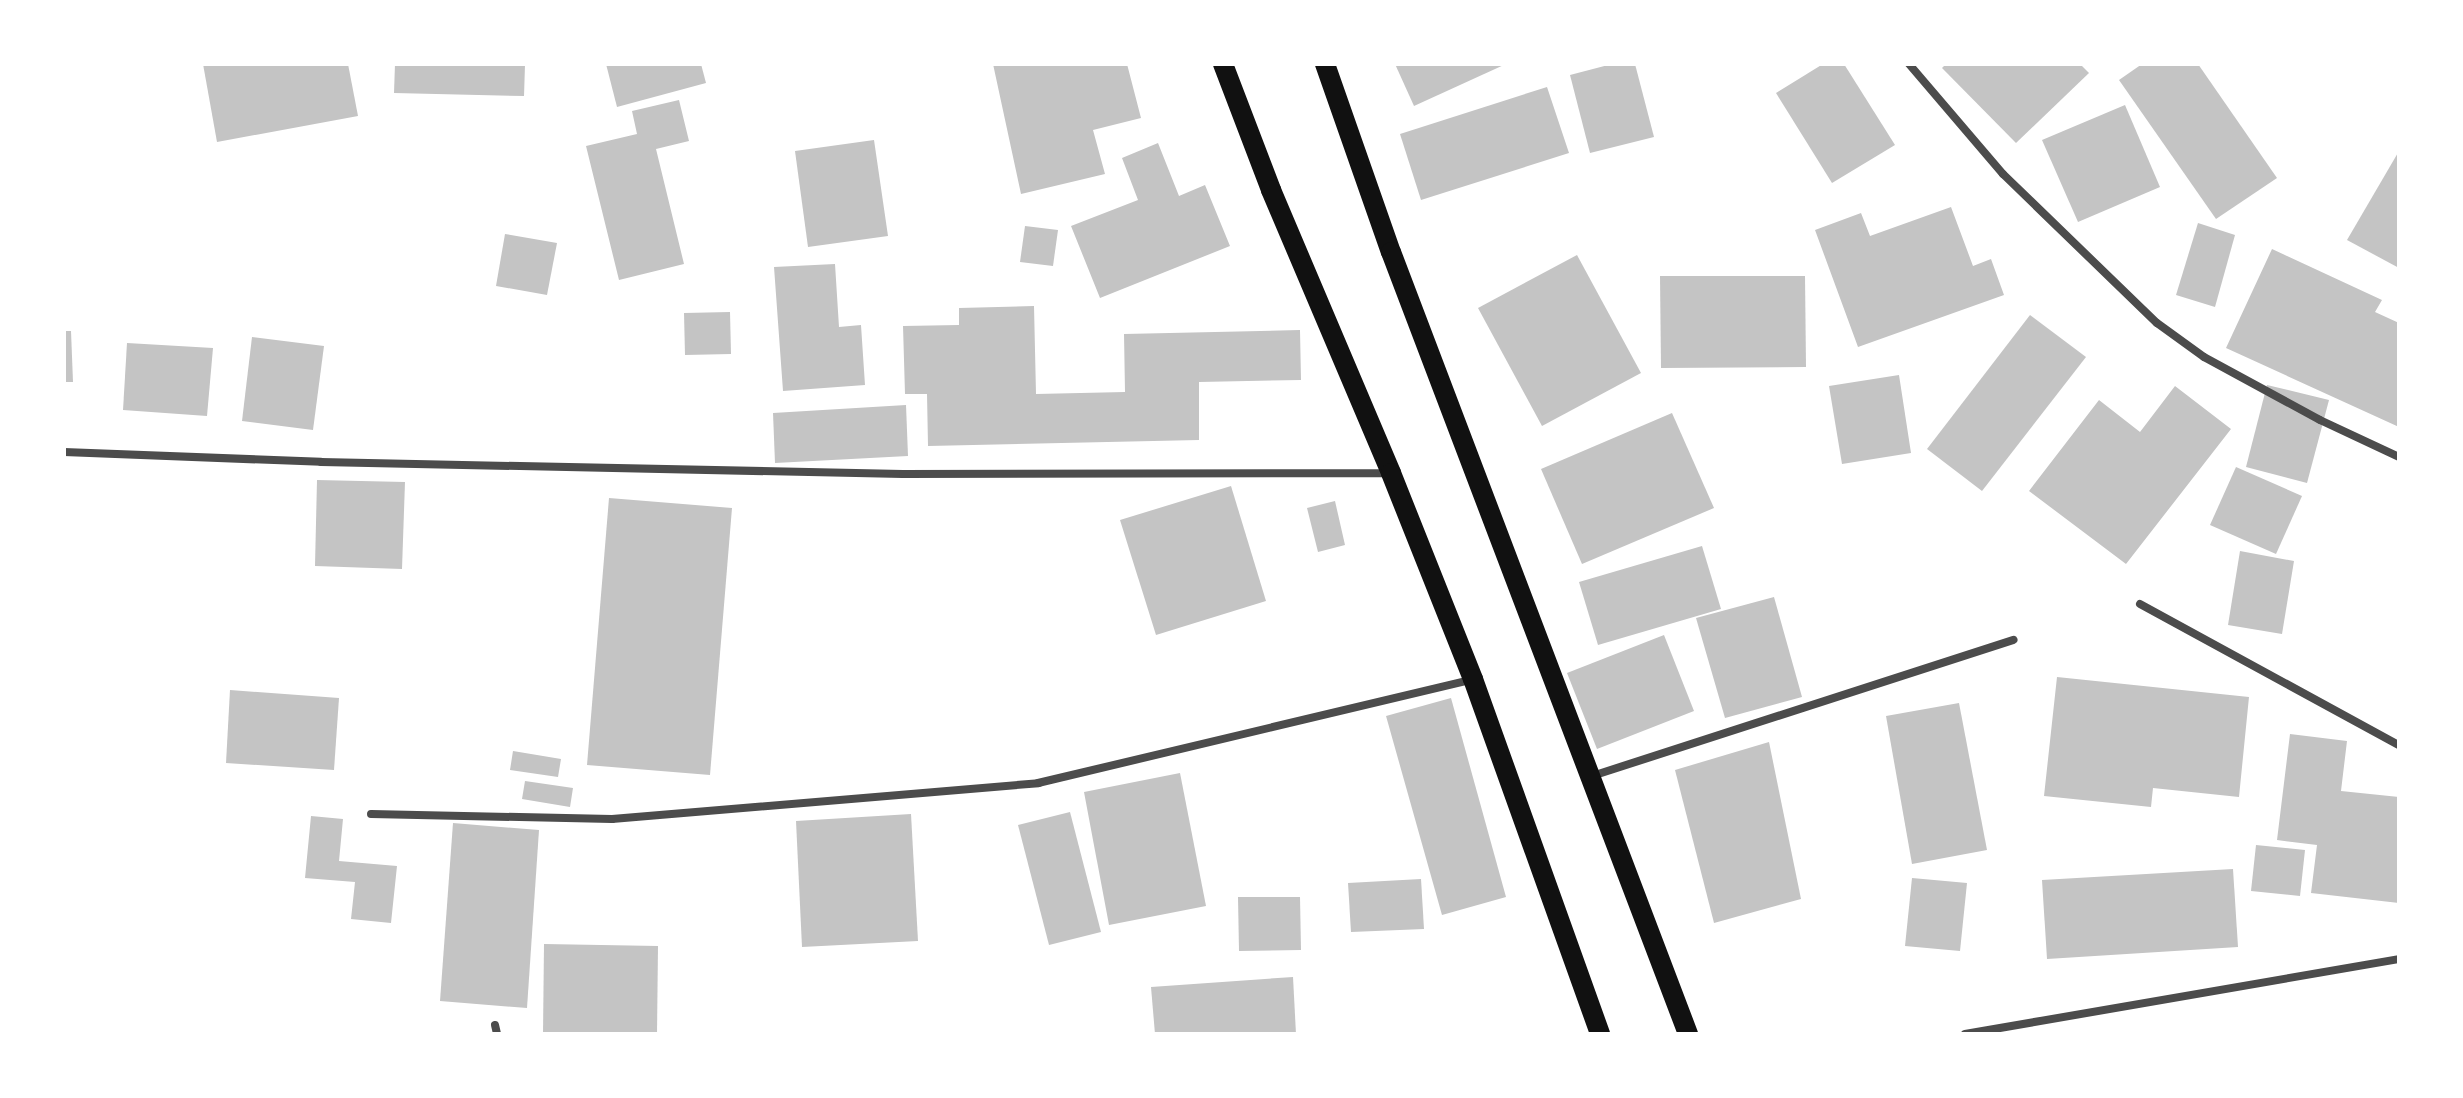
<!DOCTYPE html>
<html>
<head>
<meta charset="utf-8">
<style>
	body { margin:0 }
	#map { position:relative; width:2463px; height:1098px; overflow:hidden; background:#fff; font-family:"Sofia Sans Condensed",sans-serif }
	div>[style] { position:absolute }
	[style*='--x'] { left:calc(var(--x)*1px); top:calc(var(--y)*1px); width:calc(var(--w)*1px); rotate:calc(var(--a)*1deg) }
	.building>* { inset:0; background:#c4c4c4 }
	.minor>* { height:8px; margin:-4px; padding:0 4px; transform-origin:4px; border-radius:4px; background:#4c4c4c }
	.primary>* { height:20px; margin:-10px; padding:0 10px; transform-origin:10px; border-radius:10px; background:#111 }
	span { translate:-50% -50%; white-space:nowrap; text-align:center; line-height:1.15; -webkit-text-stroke:6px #fff; paint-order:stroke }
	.frame { position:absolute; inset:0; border:66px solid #fff; pointer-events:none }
</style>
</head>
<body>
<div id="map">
	<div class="building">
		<i style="clip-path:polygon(203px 64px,348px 64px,358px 116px,217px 142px)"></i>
		<i style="clip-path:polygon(395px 64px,525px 64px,524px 96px,394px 93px)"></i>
		<i style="clip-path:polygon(606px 64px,701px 64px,706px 83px,617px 107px)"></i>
		<i style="clip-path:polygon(993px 64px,1127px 64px,1141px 118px,1093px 130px,1105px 174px,1021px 194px)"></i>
		<i style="clip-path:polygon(1395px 64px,1506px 64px,1414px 106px)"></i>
		<i style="clip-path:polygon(1612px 64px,1635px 64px,1654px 137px,1590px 153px,1570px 75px)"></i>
		<i style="clip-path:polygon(1823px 64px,1844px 64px,1895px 145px,1832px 183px,1776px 93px)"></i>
		<i style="clip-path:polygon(1946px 64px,2080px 64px,2089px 73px,2016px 143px,1942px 68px)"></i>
		<i style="clip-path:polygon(2142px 64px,2198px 64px,2277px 178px,2216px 219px,2119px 80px)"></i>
		<i style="clip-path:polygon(1547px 87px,1569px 153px,1421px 200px,1400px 134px)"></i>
		<i style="clip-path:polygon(679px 100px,689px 141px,656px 149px,684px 264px,619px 280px,586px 146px,637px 134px,632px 111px)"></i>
		<i style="clip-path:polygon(2125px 105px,2160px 187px,2078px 222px,2042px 140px)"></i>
		<i style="clip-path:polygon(874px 140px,888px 236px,808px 247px,795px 151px)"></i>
		<i style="clip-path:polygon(1158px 143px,1179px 196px,1205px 185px,1230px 246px,1100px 298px,1071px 226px,1138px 200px,1122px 158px)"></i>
		<i style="clip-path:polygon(2399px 151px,2399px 268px,2347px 240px)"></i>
		<i style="clip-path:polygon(1951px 207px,1973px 266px,1991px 259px,2004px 295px,1858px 347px,1815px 230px,1861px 213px,1870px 236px)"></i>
		<i style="clip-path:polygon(2198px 223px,2235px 235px,2215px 307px,2176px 295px)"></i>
		<i style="clip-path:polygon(1025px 226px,1058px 230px,1053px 266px,1020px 262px)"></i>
		<i style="clip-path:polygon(505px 234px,557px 243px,547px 295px,496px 286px)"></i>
		<i style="clip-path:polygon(2272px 249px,2382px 300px,2375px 312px,2399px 323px,2399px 427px,2226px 348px)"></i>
		<i style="clip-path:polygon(1577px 255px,1641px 373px,1542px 426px,1478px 308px)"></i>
		<i style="clip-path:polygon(835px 264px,839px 327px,861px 325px,865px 385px,783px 391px,774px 267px)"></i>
		<i style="clip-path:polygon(1660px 276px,1805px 276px,1806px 367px,1661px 368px)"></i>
		<i style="clip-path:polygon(1034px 306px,1036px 394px,1125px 392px,1124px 334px,1300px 330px,1301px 380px,1199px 382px,1199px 440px,928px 446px,927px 394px,905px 394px,903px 326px,959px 325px,959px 308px)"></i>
		<i style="clip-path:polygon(730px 312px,731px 354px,685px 355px,684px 313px)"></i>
		<i style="clip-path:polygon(2030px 315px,2086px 357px,1982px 491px,1927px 449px)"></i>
		<i style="clip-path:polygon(64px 331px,71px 331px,73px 382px,64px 382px)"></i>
		<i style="clip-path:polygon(252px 337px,324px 346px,313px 430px,242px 421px)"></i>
		<i style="clip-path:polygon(127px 343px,213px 348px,207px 416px,123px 410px)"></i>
		<i style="clip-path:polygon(1899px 375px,1911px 453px,1842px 464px,1829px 386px)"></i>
		<i style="clip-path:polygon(2267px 385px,2329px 400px,2307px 483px,2246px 467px)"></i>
		<i style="clip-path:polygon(2175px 386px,2231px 429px,2126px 564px,2029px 491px,2099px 400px,2140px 432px)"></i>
		<i style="clip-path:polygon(906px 405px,908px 456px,775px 463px,773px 413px)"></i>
		<i style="clip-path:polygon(1672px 413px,1714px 508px,1582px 564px,1541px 469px)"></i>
		<i style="clip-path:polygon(2236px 467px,2302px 496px,2276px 554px,2210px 525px)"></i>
		<i style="clip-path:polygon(317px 480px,405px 482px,402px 569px,315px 566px)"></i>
		<i style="clip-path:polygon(1231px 486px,1266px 601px,1156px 635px,1120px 520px)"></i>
		<i style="clip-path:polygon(609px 498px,732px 508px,710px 775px,587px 765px)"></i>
		<i style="clip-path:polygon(1335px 501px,1345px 545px,1318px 552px,1307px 508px)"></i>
		<i style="clip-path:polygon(1702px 546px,1721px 609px,1598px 645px,1579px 582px)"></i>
		<i style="clip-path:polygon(2240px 551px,2294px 561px,2282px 634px,2228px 625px)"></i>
		<i style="clip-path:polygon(1774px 597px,1802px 697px,1725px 718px,1696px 618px)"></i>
		<i style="clip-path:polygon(1664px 635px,1694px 711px,1597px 749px,1567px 673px)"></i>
		<i style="clip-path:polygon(2057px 677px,2249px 697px,2239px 797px,2153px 788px,2151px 807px,2044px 796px)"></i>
		<i style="clip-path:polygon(230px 690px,339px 698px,334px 770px,226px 763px)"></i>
		<i style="clip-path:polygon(1451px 698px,1506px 897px,1442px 915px,1386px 716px)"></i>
		<i style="clip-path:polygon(1959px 703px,1987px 850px,1912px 864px,1886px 716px)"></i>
		<i style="clip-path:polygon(2290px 734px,2347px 741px,2341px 791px,2399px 797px,2399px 903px,2311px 893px,2317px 845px,2277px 840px)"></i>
		<i style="clip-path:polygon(1769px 742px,1801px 899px,1714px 923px,1675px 770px)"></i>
		<i style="clip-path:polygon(513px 751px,561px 759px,558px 777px,510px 770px)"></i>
		<i style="clip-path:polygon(1180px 773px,1206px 906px,1109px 925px,1084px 792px)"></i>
		<i style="clip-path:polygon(525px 781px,573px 788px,570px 807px,522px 799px)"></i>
		<i style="clip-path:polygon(1070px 812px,1101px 932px,1049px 945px,1018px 825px)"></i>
		<i style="clip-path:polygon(911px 814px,918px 941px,802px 947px,796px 821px)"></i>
		<i style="clip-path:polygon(311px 816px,343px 819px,339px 861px,397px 866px,391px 923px,351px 919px,355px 882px,305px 878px)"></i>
		<i style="clip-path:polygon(453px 823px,539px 830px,527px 1008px,440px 1001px)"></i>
		<i style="clip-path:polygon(2256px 845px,2305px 850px,2300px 896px,2251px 891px)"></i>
		<i style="clip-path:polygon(2233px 869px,2238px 947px,2047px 959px,2042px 880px)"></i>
		<i style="clip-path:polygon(1912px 878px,1967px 883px,1960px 951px,1905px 946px)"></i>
		<i style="clip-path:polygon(1421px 879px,1424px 929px,1351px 932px,1348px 883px)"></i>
		<i style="clip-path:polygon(1238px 897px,1300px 897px,1301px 950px,1239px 951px)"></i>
		<i style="clip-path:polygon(544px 944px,658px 946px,657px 1034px,543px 1034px)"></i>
		<i style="clip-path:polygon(1293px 977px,1296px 1034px,1155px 1034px,1151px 987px)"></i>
	</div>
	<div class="minor">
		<i style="--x:1909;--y:64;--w:145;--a:49.5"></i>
		<i style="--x:2003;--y:174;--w:214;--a:44.1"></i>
		<i style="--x:2157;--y:323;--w:58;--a:35.9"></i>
		<i style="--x:2204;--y:357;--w:132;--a:28.5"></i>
		<i style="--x:2320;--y:420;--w:87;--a:25.1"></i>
		<i style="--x:64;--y:452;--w:257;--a:2.2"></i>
		<i style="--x:321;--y:462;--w:582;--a:1.18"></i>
		<i style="--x:903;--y:474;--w:487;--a:-0.1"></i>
		<i style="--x:2140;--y:604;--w:295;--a:28.6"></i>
		<i style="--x:1592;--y:776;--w:443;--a:-17.9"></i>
		<i style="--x:371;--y:814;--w:241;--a:1.2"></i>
		<i style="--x:612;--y:819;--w:428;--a:-4.8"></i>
		<i style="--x:1038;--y:783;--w:446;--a:-13.4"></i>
		<i style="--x:495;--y:1025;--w:9;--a:77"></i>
		<i style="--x:1965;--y:1034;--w:440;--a:-9.8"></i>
	</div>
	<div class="primary">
		<i style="--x:1223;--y:64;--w:135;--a:69.1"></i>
		<i style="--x:1271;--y:190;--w:307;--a:67"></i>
		<i style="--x:1391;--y:473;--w:222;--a:68.3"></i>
		<i style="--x:1473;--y:679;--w:377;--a:70.3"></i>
		<i style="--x:1325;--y:64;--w:199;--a:70.7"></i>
		<i style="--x:1391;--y:252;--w:837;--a:69.2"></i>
	</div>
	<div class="frame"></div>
</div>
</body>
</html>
